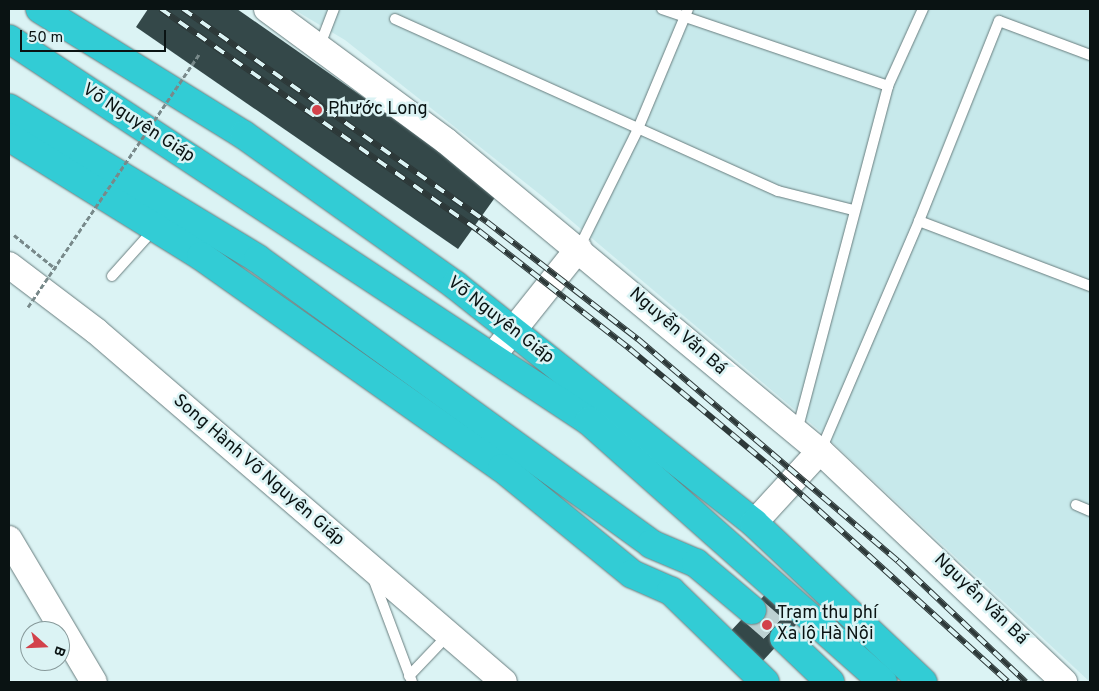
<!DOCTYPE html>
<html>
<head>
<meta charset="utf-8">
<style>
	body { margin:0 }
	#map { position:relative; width:1099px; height:691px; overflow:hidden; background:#dbf3f4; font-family:Overpass,sans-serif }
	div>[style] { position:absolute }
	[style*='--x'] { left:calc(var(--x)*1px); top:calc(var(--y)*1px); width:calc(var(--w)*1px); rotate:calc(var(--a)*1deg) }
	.built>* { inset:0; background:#c7e9eb }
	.building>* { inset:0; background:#344849 }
	.highway-tunnel>* { height:28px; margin-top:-14px; transform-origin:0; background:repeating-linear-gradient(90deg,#bcd1d2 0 28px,transparent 0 42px) }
	.path>* { height:3px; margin-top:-1.5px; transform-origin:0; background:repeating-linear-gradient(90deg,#78898a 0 5px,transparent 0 7.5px) }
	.roads { filter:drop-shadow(0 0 1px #687d7e) drop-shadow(0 0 1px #687d7e) }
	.lane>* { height:10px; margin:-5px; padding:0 5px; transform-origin:5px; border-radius:5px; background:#fff }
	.secondary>* { height:26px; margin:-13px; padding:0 13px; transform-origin:13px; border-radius:13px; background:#fff }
	.highway>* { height:28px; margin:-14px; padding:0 14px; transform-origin:14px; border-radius:14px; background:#32ccd5 }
	.rail>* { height:5.5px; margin-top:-2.75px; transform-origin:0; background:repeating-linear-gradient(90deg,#dbf3f4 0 11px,#2d3939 0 22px); box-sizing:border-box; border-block:1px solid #2d3939 }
	.path-bridge>* { height:3px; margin-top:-1.5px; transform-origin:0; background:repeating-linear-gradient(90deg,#78898a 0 5px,transparent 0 7.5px) }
	.dots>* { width:14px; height:14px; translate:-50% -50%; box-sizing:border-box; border:2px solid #dbf3f4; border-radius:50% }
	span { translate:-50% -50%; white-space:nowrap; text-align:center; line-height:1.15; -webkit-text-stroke:5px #dbf3f4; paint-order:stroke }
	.poi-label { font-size:18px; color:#0a1313 }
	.left { translate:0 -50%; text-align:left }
	.street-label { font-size:18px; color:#0a1313 }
	.frame { position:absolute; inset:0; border:10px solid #0a1313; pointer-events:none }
	.north { position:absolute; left:20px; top:621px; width:50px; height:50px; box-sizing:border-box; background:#dbf3f4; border:1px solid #87999a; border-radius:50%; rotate:110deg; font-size:14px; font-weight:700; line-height:20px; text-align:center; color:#0a1313 }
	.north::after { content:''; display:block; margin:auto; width:18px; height:22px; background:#d2424b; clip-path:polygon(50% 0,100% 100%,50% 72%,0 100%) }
	.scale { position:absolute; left:20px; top:30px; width:146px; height:22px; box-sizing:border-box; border:2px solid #0a1313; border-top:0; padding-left:6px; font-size:15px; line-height:18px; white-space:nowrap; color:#0a1313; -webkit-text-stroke:4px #dbf3f4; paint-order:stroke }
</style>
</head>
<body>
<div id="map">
	<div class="built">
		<i style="clip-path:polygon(293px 9px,1090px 9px,1090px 682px,821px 432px,542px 196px,345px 40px)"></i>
	</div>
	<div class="building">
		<i style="clip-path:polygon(148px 9px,237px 9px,499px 192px,458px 249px,136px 27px)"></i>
		<i style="clip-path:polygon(775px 584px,806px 614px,758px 666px,726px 636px)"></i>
	</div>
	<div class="highway-tunnel">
		<i style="--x:752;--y:610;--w:43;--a:41.2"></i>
	</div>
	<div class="path">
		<i style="--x:14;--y:235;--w:54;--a:39"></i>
	</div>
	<div class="roads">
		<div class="lane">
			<i style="--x:662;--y:9;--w:239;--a:18.8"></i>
			<i style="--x:395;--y:19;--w:420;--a:24.2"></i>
			<i style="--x:778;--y:191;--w:77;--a:14.2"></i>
			<i style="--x:320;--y:45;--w:39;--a:-69"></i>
			<i style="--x:1090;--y:55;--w:97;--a:-159.5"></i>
			<i style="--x:999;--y:21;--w:215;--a:111.8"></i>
			<i style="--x:919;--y:221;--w:183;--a:20.8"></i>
			<i style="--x:579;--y:248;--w:131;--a:-63.6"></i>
			<i style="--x:637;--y:131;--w:132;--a:-67.3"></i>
			<i style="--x:112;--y:276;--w:64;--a:-48.1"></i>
			<i style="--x:797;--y:431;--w:357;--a:-75.2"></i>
			<i style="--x:888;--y:86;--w:85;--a:-65.6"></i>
			<i style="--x:821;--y:450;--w:249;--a:-66.8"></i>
			<i style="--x:1076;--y:505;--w:15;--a:23"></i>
			<i style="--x:373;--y:578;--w:111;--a:69.4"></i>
			<i style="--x:409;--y:676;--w:57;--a:-46.4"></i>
		</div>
		<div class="secondary">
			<i style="--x:267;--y:9;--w:222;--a:36.4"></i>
			<i style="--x:446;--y:141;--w:486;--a:39.7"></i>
			<i style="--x:820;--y:451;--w:336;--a:43.4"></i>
			<i style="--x:9;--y:265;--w:109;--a:37.2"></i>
			<i style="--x:96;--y:331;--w:538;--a:40.71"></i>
			<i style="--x:492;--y:357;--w:139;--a:-51.4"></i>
			<i style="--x:754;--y:523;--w:98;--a:-47.5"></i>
			<i style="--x:9;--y:539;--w:166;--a:59.3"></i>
		</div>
		<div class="highway">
			<i style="--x:40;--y:9;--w:240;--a:31.7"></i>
			<i style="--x:244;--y:135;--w:259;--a:35.4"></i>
			<i style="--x:455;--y:285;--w:382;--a:38.5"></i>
			<i style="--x:754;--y:523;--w:232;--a:43.3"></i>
			<i style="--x:9;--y:39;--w:694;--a:33.37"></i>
			<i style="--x:589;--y:421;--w:393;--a:41.6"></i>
			<i style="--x:9;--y:108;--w:291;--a:31.2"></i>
			<i style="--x:258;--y:259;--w:485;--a:35.9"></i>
			<i style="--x:651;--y:544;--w:49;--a:22.9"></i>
			<i style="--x:696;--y:563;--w:73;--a:40"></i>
			<i style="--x:9;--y:137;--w:226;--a:31.8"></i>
			<i style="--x:201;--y:256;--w:368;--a:35.2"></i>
			<i style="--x:502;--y:468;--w:168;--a:39.2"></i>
			<i style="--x:632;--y:574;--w:43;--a:23.6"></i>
			<i style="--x:671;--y:591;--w:131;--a:44.1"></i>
			<i style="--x:784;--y:638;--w:64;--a:43.7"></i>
		</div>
	</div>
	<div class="rail">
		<i style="--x:161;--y:9;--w:388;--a:34.9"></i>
		<i style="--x:479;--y:231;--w:192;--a:38"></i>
		<i style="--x:630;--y:349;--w:182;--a:39.9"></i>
		<i style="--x:770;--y:466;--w:321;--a:42.2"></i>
		<i style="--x:183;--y:9;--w:371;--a:35"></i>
		<i style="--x:487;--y:222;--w:191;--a:37.8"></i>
		<i style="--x:638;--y:339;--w:342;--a:40.5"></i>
		<i style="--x:898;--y:561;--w:176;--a:43.4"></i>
	</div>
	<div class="path-bridge">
		<i style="--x:28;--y:307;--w:305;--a:-55.9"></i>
	</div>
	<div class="dots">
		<i style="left:317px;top:110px;background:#d2424b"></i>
		<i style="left:767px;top:625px;background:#d2424b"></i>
	</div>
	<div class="poi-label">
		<span class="left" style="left:328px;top:110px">Phước Long</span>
		<span class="left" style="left:777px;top:625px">Trạm thu phí<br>Xa lộ Hà Nội</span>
	</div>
	<div class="street-label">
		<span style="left:138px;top:124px;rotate:33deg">Võ Nguyên Giáp</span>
		<span style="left:500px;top:321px;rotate:38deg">Võ Nguyên Giáp</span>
		<span style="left:677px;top:332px;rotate:41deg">Nguyễn Văn Bá</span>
		<span style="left:258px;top:471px;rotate:41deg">Song Hành Võ Nguyên Giáp</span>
		<span style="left:980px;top:600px;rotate:44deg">Nguyễn Văn Bá</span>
	</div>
	<div class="frame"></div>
	<div class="north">B</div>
	<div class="scale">50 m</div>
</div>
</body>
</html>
